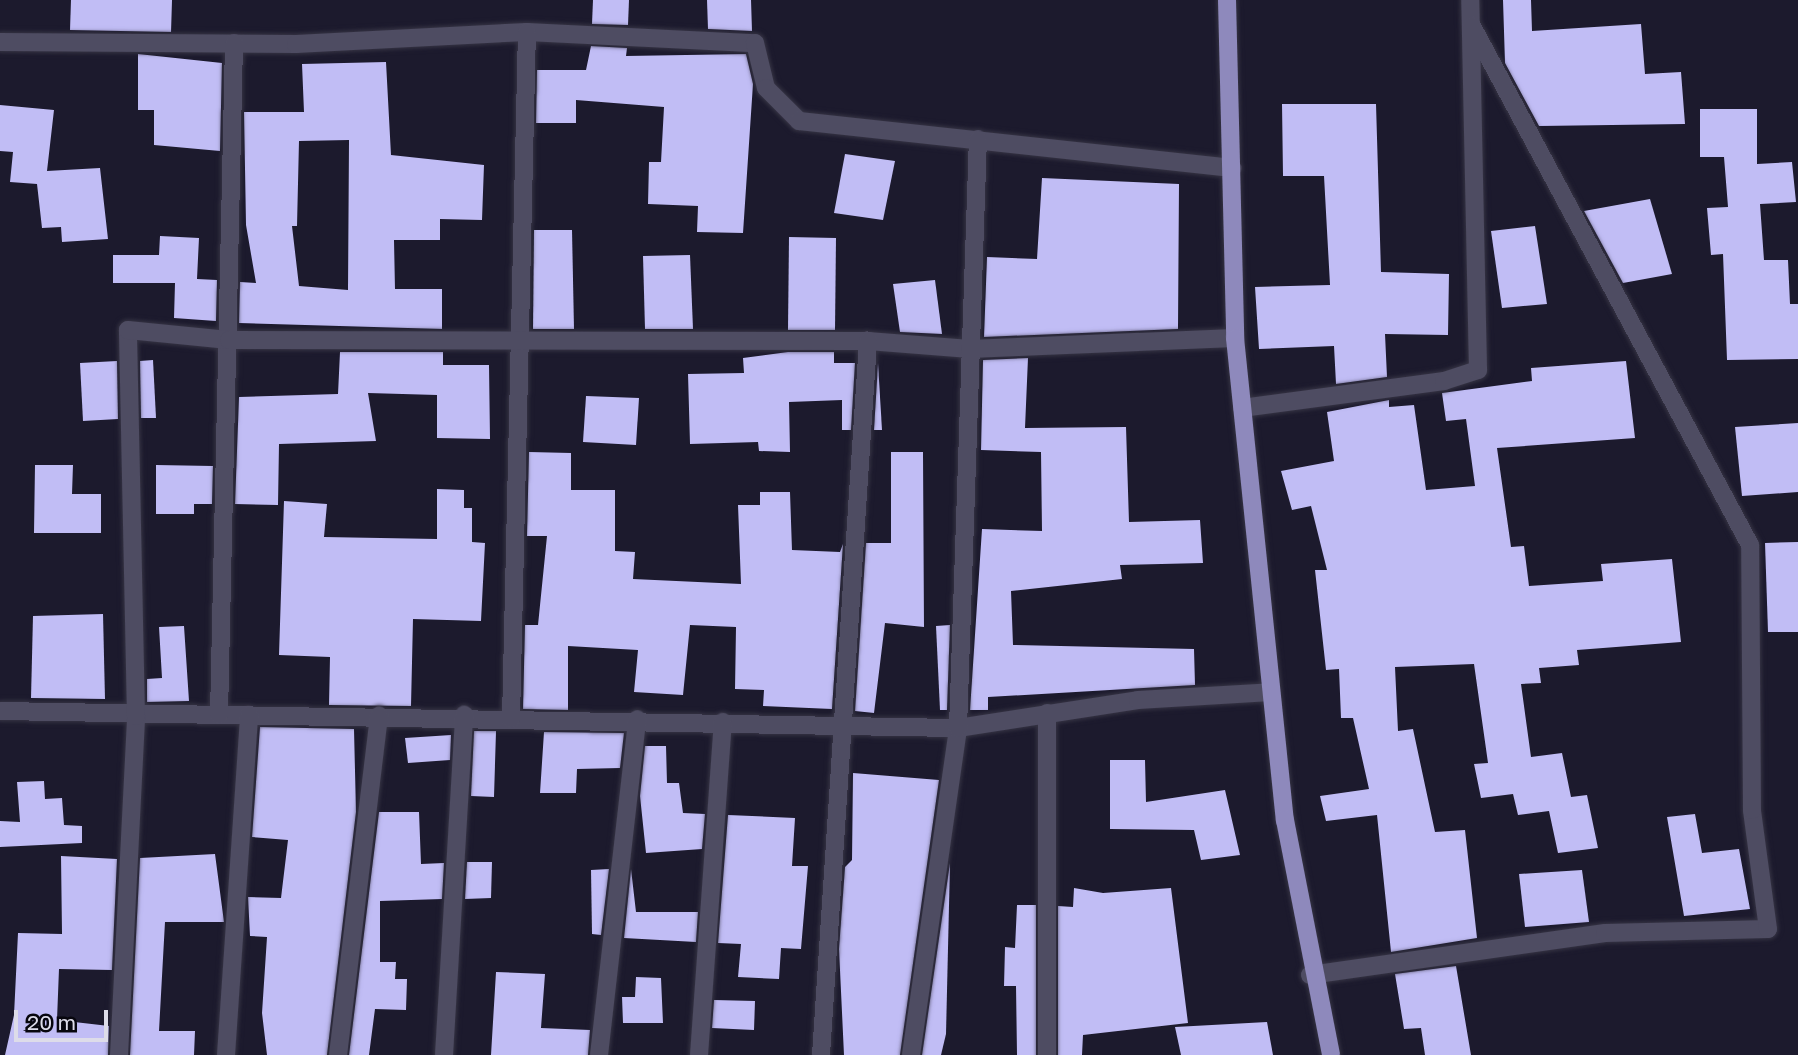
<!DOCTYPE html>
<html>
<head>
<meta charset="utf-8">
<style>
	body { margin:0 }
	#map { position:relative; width:1798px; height:1055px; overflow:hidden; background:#1c1a2d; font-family:"Golos Text",sans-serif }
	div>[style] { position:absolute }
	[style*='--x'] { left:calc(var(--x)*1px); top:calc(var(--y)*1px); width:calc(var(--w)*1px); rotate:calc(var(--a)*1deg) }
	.building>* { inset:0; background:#c1bdf5 }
	.roads { filter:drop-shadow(0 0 2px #363444) drop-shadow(0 0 2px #363444) }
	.minor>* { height:18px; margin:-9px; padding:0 9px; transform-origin:9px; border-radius:9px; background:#4e4c62 }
	.major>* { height:18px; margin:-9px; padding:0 9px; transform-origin:9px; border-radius:9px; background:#8e89bc }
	span { translate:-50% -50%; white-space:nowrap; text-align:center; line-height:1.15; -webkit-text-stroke:7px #07060e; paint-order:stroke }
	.scale { position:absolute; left:14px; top:1010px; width:94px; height:32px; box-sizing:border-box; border:4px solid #dddce9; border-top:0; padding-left:9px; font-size:21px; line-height:24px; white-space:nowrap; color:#dddce9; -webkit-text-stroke:5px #07060e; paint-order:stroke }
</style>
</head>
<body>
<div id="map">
	<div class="building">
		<i style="clip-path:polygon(71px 0,172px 0,171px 32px,70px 30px)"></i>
		<i style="clip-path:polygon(593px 0,629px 0,628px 25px,592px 24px)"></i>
		<i style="clip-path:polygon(707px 0,751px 0,752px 31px,708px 29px)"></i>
		<i style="clip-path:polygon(1503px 0,1531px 0,1532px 31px,1641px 24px,1645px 74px,1681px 72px,1685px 124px,1539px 126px,1505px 63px)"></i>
		<i style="clip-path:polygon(591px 46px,627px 48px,626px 56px,746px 54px,753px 84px,743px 233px,697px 232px,698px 206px,648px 204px,649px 162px,661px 162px,664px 107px,576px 100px,576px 123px,536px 123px,537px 70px,586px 70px)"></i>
		<i style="clip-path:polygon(138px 54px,222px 63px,220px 151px,154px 145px,154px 110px,138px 110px)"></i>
		<i style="clip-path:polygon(evenodd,386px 62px,391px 155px,484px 165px,482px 220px,440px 219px,440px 240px,394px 240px,395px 289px,442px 289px,442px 329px,239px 323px,240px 282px,256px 283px,246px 225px,244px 112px,304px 112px,302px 64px,386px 62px,349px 140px,348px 290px,299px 286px,292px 226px,297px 226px,299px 141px,349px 140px)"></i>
		<i style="clip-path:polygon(1282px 104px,1376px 104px,1381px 272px,1449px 274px,1448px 335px,1385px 334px,1387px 377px,1336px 384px,1334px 346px,1259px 349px,1255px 287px,1330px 285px,1324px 176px,1283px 176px)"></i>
		<i style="clip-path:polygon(0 105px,54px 110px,47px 171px,100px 168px,108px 239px,62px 242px,61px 227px,42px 228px,37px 184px,10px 182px,13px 152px,0 151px)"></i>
		<i style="clip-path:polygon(1700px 109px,1757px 109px,1757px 164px,1792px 162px,1796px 202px,1760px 204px,1764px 260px,1788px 260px,1790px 304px,1798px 304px,1798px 359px,1727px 360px,1723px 254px,1711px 255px,1707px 208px,1728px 207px,1724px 157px,1700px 157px)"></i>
		<i style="clip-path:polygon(845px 154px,895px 161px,883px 220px,834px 213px)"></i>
		<i style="clip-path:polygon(1042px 178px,1179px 184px,1178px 329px,984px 337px,987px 257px,1037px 259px)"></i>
		<i style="clip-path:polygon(1650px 199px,1672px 274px,1623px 283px,1584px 211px)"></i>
		<i style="clip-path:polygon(1535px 226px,1547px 304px,1502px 308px,1491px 231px)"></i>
		<i style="clip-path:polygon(534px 230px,572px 230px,574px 329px,533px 329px)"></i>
		<i style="clip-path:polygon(160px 236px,199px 238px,197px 279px,217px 280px,216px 321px,174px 318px,175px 283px,113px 283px,113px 255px,159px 255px)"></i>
		<i style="clip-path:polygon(789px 237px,836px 238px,835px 330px,788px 330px)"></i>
		<i style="clip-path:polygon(690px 255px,693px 329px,645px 329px,643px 256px)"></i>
		<i style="clip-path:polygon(935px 280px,942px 334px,900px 332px,893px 284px)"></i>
		<i style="clip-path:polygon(340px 352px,443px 352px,443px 365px,489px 365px,490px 439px,437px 438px,437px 395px,368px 393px,376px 441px,279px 444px,278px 505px,235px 504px,239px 397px,338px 394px)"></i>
		<i style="clip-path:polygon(788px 352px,834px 352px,834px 363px,855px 363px,851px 430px,842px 430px,842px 400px,789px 402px,790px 452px,759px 451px,758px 442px,690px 444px,688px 374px,744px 373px,743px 358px)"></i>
		<i style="clip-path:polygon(1028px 358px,1025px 428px,1126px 427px,1129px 522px,1200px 520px,1203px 563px,1120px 565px,1122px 579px,1011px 591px,1013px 645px,1194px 649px,1195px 685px,988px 697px,988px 710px,970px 710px,982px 529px,1042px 531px,1041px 452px,981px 450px,983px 360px)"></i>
		<i style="clip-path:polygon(153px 360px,156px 418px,141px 418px,140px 361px)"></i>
		<i style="clip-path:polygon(117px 361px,118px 419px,83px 421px,80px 363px)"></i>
		<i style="clip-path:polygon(1626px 361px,1635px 438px,1497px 448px,1511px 547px,1524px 546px,1529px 586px,1603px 581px,1601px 564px,1672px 559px,1681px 642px,1577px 650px,1579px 665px,1539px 668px,1541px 683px,1521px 684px,1531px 757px,1562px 753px,1571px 797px,1587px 795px,1598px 848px,1558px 853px,1549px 811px,1518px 815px,1513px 794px,1481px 798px,1474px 764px,1488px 763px,1474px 664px,1395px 667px,1398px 731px,1413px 729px,1435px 832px,1465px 830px,1477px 938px,1391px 952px,1377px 815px,1326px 821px,1320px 796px,1369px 789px,1353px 718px,1341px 718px,1339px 669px,1326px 670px,1315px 570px,1327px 570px,1311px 506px,1292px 510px,1281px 471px,1334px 461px,1327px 412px,1389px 400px,1389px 407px,1414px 405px,1426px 490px,1475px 486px,1466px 419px,1446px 421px,1442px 393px,1532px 381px,1531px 368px)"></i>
		<i style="clip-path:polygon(878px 363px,882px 430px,874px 430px)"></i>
		<i style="clip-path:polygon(586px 396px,639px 398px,636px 445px,583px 442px)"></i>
		<i style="clip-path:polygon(1798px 423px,1798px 492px,1742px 496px,1735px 427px)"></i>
		<i style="clip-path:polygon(529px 452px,571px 453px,571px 490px,615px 490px,615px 551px,635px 552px,633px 579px,741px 584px,738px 505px,760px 505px,760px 492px,790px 492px,792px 550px,840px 552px,843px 544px,832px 709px,763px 706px,764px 690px,735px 689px,736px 627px,690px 625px,683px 695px,634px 692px,638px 650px,568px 646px,568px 710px,523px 709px,525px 625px,538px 625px,547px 536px,527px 536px)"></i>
		<i style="clip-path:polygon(891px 452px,923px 452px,924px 627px,885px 623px,874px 713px,855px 711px,866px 543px,891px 543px)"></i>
		<i style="clip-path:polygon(35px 465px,73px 465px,72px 494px,101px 494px,101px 533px,34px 533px)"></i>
		<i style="clip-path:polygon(156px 465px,213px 466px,212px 504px,194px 504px,194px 514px,156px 514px)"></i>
		<i style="clip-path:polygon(437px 489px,464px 490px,464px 508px,472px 508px,472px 542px,485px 543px,481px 621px,413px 619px,411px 706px,329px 705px,330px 657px,279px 655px,284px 501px,327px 504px,324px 537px,437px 539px)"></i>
		<i style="clip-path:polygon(1798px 542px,1798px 632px,1768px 632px,1765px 543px)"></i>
		<i style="clip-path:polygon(103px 614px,105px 699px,31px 698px,33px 616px)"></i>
		<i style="clip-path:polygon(950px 625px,947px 710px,940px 710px,936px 626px)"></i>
		<i style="clip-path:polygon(184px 626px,189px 701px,147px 702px,147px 679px,162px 678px,159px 627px)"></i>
		<i style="clip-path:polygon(260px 727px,354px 729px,356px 812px,327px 1055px,267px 1055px,262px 1013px,267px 937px,250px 936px,248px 897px,281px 898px,288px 840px,252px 837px)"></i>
		<i style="clip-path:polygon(474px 731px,496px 731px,494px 797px,471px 796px)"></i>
		<i style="clip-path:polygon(544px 732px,624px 733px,620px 768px,577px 769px,576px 793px,540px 793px)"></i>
		<i style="clip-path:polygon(451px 735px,450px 760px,408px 763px,405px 738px)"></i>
		<i style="clip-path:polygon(645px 746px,666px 746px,667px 783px,679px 783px,683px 813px,705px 814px,702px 849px,646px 853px,640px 796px)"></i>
		<i style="clip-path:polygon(1110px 760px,1145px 760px,1146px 802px,1225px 790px,1240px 855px,1201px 860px,1194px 830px,1110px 829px)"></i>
		<i style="clip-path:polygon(853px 773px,939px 780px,900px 1055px,844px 1055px,839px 949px,845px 867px,852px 860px)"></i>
		<i style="clip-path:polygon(44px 781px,45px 799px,62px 798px,64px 825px,82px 826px,82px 843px,0 847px,0 821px,20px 822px,17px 782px)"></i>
		<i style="clip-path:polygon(379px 812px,419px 812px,421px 864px,444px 863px,442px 899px,380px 901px,380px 962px,396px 962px,395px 979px,407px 979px,406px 1010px,375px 1009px,369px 1055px,349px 1055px)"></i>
		<i style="clip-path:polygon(1695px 814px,1702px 853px,1739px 849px,1750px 909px,1684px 916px,1667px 817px)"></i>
		<i style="clip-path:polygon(728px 815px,795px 818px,792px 866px,808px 866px,801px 949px,781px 948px,779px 979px,738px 977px,741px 944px,718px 943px)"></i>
		<i style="clip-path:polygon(215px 854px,224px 922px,165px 922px,159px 1031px,195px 1031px,194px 1055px,130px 1055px,140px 858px)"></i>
		<i style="clip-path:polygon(61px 856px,117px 859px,112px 970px,59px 969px,57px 1020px,109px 1026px,108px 1055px,5px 1055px,14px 1015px,18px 933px,62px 934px)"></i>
		<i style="clip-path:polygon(467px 862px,492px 862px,491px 898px,465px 899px)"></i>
		<i style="clip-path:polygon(950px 863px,946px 1034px,941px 1055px,922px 1055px)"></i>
		<i style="clip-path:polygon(609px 869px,601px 935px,592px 934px,591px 870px)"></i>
		<i style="clip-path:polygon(631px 869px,636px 912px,698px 912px,696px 942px,624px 938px)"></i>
		<i style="clip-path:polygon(1582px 870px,1589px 922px,1525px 927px,1519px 874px)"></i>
		<i style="clip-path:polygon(1074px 888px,1103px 893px,1171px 888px,1188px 1023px,1083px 1035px,1082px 1055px,1058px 1055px,1058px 906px,1073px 907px)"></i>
		<i style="clip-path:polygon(1017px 905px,1036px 905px,1036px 1055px,1017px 1055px,1016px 986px,1004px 986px,1005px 947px,1015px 948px)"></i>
		<i style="clip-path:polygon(1456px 966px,1471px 1055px,1425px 1055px,1421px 1028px,1404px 1029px,1395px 974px)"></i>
		<i style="clip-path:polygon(496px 972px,545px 974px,541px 1028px,590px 1030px,588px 1055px,491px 1055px)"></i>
		<i style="clip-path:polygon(636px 977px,661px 978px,663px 1023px,623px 1023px,622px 997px,635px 997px)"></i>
		<i style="clip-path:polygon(714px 1000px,755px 1001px,754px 1030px,712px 1028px)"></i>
		<i style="clip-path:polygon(1267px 1022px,1273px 1055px,1181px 1055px,1175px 1027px)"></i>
	</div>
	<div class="roads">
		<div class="minor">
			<i style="--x:0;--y:42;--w:296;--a:0.4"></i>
			<i style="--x:296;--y:44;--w:231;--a:-3"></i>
			<i style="--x:527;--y:32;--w:228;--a:2.8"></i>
			<i style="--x:755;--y:43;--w:46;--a:76.3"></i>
			<i style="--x:766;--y:88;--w:47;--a:45"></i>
			<i style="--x:799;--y:121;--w:436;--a:6.2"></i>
			<i style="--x:1242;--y:408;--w:204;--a:-7.6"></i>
			<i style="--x:1444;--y:381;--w:36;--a:-18"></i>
			<i style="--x:1478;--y:370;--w:370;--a:-91.2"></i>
			<i style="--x:0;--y:711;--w:958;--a:1.02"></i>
			<i style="--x:958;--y:728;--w:182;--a:-8.8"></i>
			<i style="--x:1138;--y:700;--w:133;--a:-3.4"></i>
			<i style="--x:1047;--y:713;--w:342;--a:90"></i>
			<i style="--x:219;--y:715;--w:672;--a:-88.72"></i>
			<i style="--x:511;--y:719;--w:687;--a:-88.67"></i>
			<i style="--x:1310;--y:975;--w:298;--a:-8.1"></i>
			<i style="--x:1605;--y:933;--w:163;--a:-1.4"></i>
			<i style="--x:1768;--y:929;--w:120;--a:-97.7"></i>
			<i style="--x:1752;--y:810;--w:265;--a:-90.4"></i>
			<i style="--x:1750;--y:545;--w:589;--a:-118.18"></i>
			<i style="--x:119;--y:1055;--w:339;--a:-87.1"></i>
			<i style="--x:136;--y:716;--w:386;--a:-91.2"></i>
			<i style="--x:128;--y:330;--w:101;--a:5.7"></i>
			<i style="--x:229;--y:340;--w:639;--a:0.09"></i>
			<i style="--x:868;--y:341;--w:102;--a:4.5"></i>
			<i style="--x:970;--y:349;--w:265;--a:-2.4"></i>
			<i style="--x:226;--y:1055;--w:341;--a:-86.1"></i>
			<i style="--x:338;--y:1055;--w:342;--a:-83.1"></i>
			<i style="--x:444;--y:1055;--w:341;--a:-86.6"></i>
			<i style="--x:599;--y:1055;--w:338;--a:-83.5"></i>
			<i style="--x:699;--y:1055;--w:334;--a:-85.9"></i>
			<i style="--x:821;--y:1055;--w:716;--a:-86.23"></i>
			<i style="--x:911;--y:1055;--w:330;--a:-81.8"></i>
			<i style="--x:958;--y:728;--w:589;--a:-88.06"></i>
		</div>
		<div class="major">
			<i style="--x:1227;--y:0;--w:338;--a:88.6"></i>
			<i style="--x:1235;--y:338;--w:485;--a:84.1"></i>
			<i style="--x:1285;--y:820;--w:239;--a:78.9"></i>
		</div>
	</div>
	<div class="scale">20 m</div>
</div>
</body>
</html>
